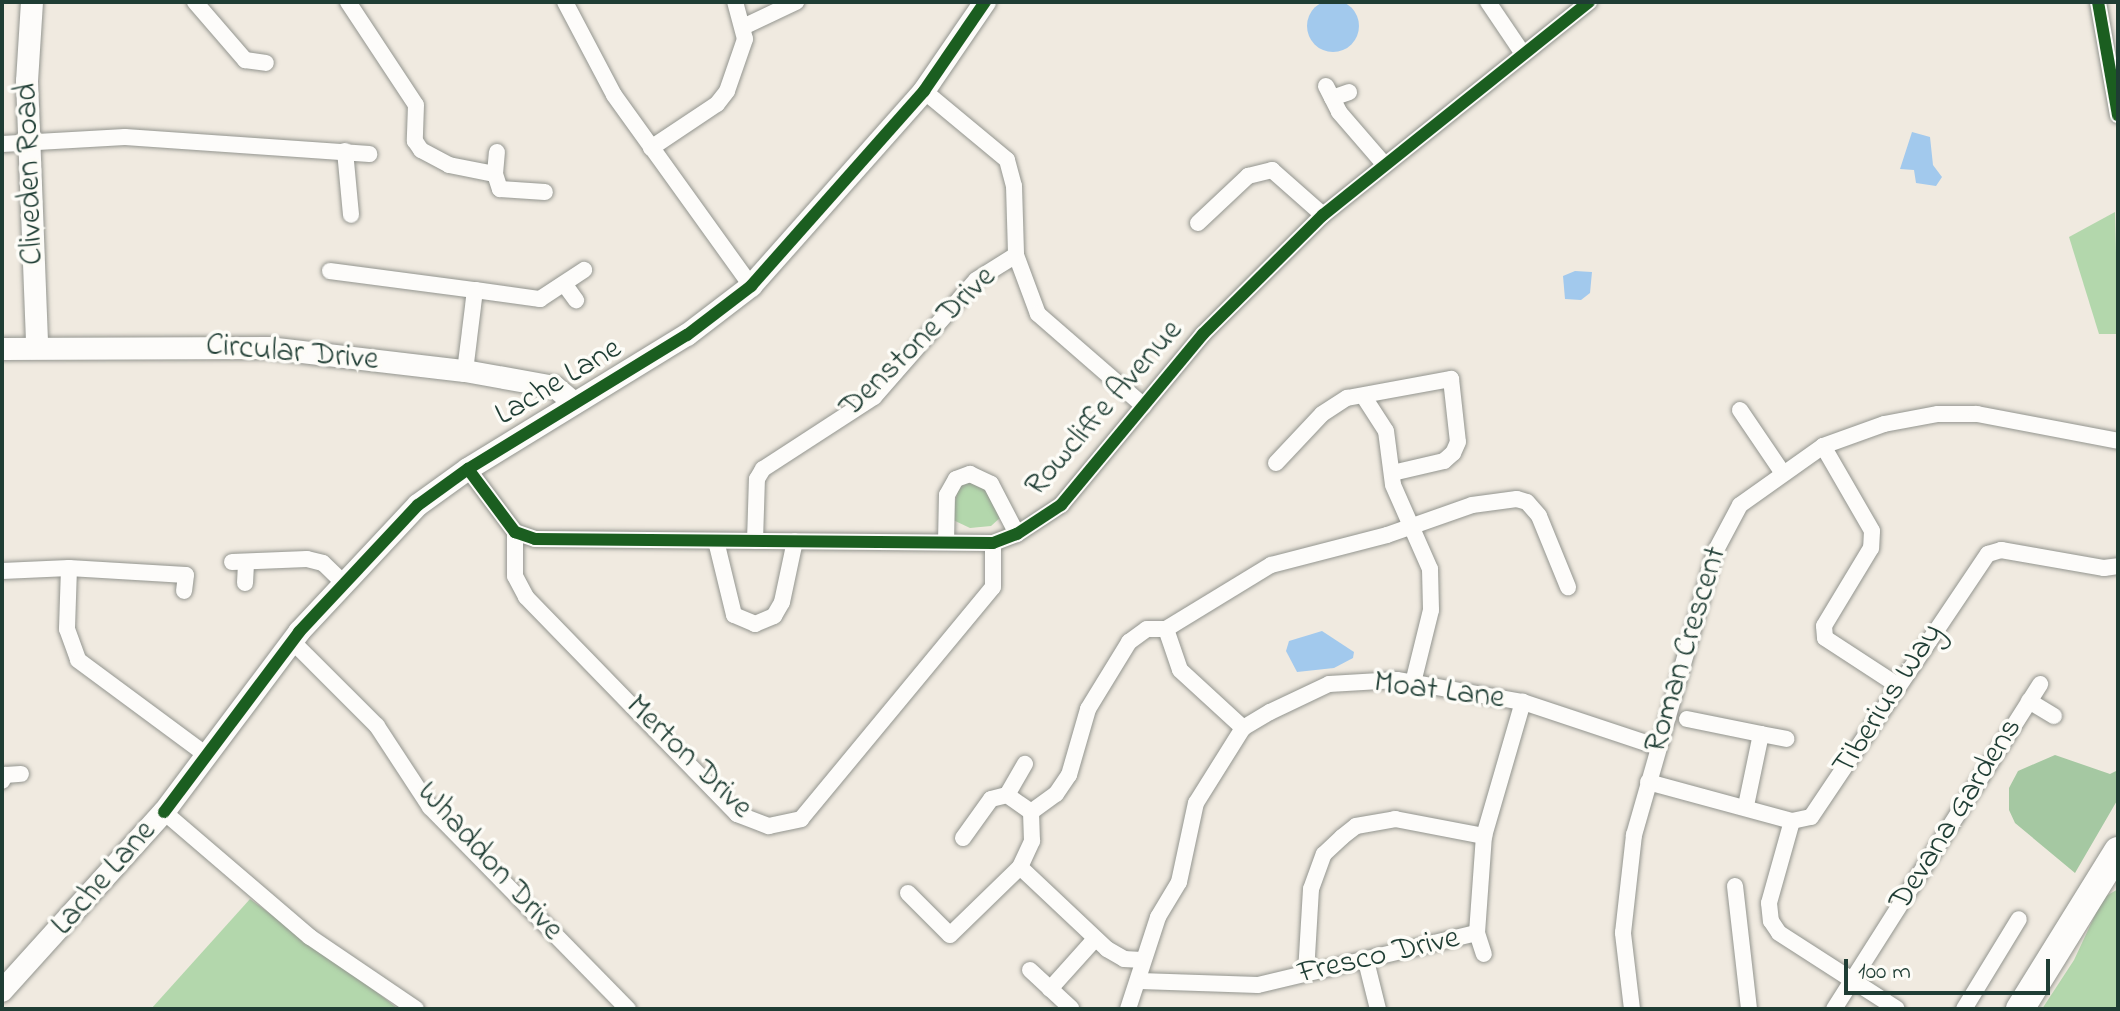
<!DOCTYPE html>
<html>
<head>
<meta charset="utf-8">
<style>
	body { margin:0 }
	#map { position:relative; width:2120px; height:1011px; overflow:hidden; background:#f0eae0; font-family:"Indie Flower",sans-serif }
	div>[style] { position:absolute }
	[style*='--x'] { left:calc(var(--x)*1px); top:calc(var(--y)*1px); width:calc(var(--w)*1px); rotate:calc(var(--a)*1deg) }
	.green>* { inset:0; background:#b3d7ac }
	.forest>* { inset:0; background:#a5c8a2 }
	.water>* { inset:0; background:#a2c9ed }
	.round { border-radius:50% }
	.roads { filter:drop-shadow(0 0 2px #93958f) drop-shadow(0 0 2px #93958f) }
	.street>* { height:16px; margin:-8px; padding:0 8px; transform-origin:8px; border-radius:8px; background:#fdfcfa }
	.secondary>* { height:22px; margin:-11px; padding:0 11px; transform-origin:11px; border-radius:11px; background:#fdfcfa }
	.highway>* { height:28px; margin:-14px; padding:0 14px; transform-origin:14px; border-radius:14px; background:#fdfcfa }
	.cycleway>* { height:12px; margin:-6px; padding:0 6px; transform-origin:6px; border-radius:6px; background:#1b5e20 }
	span { translate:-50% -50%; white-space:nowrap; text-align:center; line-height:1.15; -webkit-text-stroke:7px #fdfcf7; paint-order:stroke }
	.street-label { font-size:32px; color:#1f3d34 }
	.frame { position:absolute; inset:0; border:4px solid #1f3d34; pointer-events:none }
	.scale { position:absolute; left:1844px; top:959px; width:206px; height:36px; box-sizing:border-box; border:4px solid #1f3d34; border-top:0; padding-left:10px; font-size:24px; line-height:28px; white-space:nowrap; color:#1f3d34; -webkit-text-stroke:6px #fdfcf7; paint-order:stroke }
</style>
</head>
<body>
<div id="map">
	<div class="green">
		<i style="clip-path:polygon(2115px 212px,2118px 334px,2099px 334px,2069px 237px)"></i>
		<i style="clip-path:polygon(960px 481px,982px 482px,1001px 517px,991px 526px,970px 528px,951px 519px)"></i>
		<i style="clip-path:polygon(2118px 889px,2118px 1009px,2042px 1009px,2074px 960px,2103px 898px)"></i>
		<i style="clip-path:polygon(250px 899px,373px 989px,398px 1009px,151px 1009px)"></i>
	</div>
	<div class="forest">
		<i style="clip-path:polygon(2055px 755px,2110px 774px,2118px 770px,2118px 799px,2075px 873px,2015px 823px,2009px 810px,2009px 788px,2018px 771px)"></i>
	</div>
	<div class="water">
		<i class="round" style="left:1307px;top:0;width:52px;height:52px"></i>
		<i style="clip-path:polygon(1912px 132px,1930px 137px,1933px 165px,1942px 177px,1936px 186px,1916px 183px,1914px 170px,1900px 169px)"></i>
		<i style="clip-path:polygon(1575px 271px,1592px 272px,1590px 293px,1581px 300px,1565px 299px,1563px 276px)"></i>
		<i style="clip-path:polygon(1322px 631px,1354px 652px,1353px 658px,1334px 668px,1297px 672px,1286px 651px,1289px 641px)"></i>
	</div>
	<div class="roads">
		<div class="street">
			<i style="--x:195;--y:2;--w:77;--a:49.2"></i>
			<i style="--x:245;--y:60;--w:21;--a:8"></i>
			<i style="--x:348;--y:2;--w:123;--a:56.6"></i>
			<i style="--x:416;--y:105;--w:36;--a:92"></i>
			<i style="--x:415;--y:141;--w:11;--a:56"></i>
			<i style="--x:421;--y:150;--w:32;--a:28"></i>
			<i style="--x:449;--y:165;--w:47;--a:11.1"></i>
			<i style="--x:495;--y:174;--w:16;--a:72"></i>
			<i style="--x:500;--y:189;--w:45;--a:3.8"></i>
			<i style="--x:565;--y:2;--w:105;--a:62.2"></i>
			<i style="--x:614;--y:95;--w:235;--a:54.3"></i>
			<i style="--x:1488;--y:2;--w:59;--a:56"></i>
			<i style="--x:2098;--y:2;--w:115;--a:80"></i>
			<i style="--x:743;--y:27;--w:59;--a:-25.3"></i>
			<i style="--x:1326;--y:86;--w:29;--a:63"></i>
			<i style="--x:1339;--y:112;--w:69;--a:49.1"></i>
			<i style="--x:924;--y:91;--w:108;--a:39.7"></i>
			<i style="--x:1007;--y:160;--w:27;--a:75"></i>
			<i style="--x:1014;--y:186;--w:69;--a:88.3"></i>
			<i style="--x:1016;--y:255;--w:63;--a:69.6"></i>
			<i style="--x:1038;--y:314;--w:140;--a:41"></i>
			<i style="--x:1332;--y:98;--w:18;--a:-19"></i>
			<i style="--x:2;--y:144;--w:123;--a:-3.3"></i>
			<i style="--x:125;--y:137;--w:245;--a:4"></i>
			<i style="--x:651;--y:148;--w:79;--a:-33.7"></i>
			<i style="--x:717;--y:104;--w:16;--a:-52"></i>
			<i style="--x:727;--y:91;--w:55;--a:-70.9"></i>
			<i style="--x:745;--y:39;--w:38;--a:-105"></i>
			<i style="--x:345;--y:151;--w:64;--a:84.6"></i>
			<i style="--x:495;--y:174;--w:22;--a:-85"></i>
			<i style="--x:1198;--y:223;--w:69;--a:-43.2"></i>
			<i style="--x:1248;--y:176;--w:25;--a:-14"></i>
			<i style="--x:1272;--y:170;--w:68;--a:41.4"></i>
			<i style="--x:330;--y:271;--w:146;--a:7.5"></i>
			<i style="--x:475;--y:290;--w:82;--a:97"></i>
			<i style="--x:565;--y:285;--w:19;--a:54"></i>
			<i style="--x:475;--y:290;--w:66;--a:7.9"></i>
			<i style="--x:540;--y:299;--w:53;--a:-33.4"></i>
			<i style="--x:1364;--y:397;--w:40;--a:57.1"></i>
			<i style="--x:1386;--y:431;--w:54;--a:82.6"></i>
			<i style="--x:1393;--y:485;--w:92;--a:66.2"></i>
			<i style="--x:1430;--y:569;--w:41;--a:88.6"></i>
			<i style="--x:1431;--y:610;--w:75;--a:103.9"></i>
			<i style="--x:1740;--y:410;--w:75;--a:55.9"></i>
			<i style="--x:1823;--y:446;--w:98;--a:60"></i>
			<i style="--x:1872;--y:531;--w:17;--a:93"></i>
			<i style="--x:1871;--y:548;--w:91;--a:121.1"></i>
			<i style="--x:1824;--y:626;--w:12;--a:85"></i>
			<i style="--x:1825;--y:638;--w:86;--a:33.1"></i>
			<i style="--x:1276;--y:463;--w:67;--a:-46.8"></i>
			<i style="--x:1322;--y:414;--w:30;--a:-33"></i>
			<i style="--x:1347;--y:398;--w:106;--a:-10.4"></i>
			<i style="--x:1451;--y:379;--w:63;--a:83.7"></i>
			<i style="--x:1458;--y:442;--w:12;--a:114"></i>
			<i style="--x:1453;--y:453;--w:12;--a:138"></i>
			<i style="--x:1444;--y:461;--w:53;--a:167"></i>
			<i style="--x:468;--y:469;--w:79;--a:53.3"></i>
			<i style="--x:515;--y:532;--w:21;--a:19"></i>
			<i style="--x:535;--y:539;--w:458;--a:0.5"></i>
			<i style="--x:993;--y:543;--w:26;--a:-21"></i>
			<i style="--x:1017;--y:534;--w:53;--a:-33.4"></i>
			<i style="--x:1061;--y:505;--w:222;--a:-50.3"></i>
			<i style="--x:1203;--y:334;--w:169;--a:-44.8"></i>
			<i style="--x:1323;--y:215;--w:341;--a:-38.7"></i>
			<i style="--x:515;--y:532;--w:44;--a:90"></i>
			<i style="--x:515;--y:576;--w:24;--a:62"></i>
			<i style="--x:526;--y:597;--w:303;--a:45.8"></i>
			<i style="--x:737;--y:814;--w:34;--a:21"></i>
			<i style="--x:769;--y:826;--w:33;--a:-12"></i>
			<i style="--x:801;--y:819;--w:301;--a:-50.4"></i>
			<i style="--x:993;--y:587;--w:44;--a:-90"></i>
			<i style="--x:716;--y:541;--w:76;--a:76.3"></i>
			<i style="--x:734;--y:615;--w:23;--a:23"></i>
			<i style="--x:755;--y:624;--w:21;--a:-23"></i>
			<i style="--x:774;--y:616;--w:16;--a:-60"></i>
			<i style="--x:782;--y:602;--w:62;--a:-78"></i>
			<i style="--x:755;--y:541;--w:62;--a:-88.2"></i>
			<i style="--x:757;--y:479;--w:12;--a:-59"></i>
			<i style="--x:763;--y:469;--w:132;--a:-33"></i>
			<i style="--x:874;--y:397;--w:155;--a:-48.9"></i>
			<i style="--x:976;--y:280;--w:47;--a:-32"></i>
			<i style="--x:946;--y:542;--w:47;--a:-88.8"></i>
			<i style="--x:947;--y:495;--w:18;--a:-61"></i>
			<i style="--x:956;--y:479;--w:15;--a:-20"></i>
			<i style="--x:970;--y:474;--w:23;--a:25"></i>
			<i style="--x:991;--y:484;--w:56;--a:62.5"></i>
			<i style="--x:232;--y:562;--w:75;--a:-2.3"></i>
			<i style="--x:307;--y:559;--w:16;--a:14"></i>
			<i style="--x:323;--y:563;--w:29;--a:44"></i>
			<i style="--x:69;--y:568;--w:61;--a:91.9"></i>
			<i style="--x:67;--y:629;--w:33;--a:70"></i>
			<i style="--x:78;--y:660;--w:158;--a:36.5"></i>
			<i style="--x:2;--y:571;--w:67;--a:-2.6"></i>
			<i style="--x:69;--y:568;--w:117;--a:3.4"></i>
			<i style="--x:186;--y:575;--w:16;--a:97"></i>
			<i style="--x:245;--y:583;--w:21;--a:-87"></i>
			<i style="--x:1166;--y:629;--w:43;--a:71.1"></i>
			<i style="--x:1180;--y:670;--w:86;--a:42.6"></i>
			<i style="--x:292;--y:641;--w:120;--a:45"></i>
			<i style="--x:377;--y:726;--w:97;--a:56.8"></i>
			<i style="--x:430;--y:807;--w:283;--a:45.6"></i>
			<i style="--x:2029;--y:701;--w:29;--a:31"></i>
			<i style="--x:1687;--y:719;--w:76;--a:11.5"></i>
			<i style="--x:1761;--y:734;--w:74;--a:101.8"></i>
			<i style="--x:1761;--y:734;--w:26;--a:11"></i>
			<i style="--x:2;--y:781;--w:7;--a:-63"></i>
			<i style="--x:5;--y:775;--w:16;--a:-4"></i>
			<i style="--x:1648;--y:782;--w:149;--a:15.2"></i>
			<i style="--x:1792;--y:821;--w:19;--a:-12"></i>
			<i style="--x:1811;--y:817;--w:317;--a:-56.1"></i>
			<i style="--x:1988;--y:554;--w:14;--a:-17"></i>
			<i style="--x:2001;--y:550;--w:105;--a:9.9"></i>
			<i style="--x:2104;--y:568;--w:14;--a:-8"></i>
			<i style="--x:1007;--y:795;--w:36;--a:-60"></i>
			<i style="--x:164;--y:812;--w:192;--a:40.6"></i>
			<i style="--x:310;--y:937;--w:128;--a:34.2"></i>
			<i style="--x:1792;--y:821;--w:85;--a:105.7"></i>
			<i style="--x:1769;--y:903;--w:18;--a:84"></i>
			<i style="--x:1771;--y:921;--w:14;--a:56"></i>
			<i style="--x:1779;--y:933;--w:140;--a:32.8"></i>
			<i style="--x:963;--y:838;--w:48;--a:-54.3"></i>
			<i style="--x:991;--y:799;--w:16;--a:-14"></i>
			<i style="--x:1007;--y:795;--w:29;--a:35"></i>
			<i style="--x:1020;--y:867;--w:120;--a:43.3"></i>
			<i style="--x:1107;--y:949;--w:20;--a:30"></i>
			<i style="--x:1124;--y:959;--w:18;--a:3"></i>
			<i style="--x:1735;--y:886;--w:124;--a:83.5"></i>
			<i style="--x:908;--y:893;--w:59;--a:45"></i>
			<i style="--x:950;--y:935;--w:98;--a:-44.2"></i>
			<i style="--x:1020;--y:867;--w:29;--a:-65"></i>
			<i style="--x:1032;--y:841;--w:29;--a:-92"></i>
			<i style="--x:1031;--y:812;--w:31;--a:-36"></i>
			<i style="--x:1056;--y:794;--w:23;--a:-56"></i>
			<i style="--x:1069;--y:775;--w:69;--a:-73.9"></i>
			<i style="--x:1088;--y:709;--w:79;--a:-58.5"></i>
			<i style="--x:1129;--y:642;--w:22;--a:-36"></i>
			<i style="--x:1147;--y:629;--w:19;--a:0"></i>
			<i style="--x:1166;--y:629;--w:123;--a:-31.4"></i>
			<i style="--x:1271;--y:565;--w:120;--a:-14.5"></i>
			<i style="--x:1387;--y:535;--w:90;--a:-19.4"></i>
			<i style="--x:1472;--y:505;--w:45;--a:-7.6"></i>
			<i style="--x:1517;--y:499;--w:10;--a:17"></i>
			<i style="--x:1527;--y:502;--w:18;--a:49"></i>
			<i style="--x:1539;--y:516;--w:77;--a:67.8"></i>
			<i style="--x:1477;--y:933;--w:22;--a:72"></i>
			<i style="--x:1366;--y:961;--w:49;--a:76"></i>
			<i style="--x:1030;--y:970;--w:56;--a:42.8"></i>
			<i style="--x:1306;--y:973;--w:84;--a:-86.6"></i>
			<i style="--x:1311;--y:889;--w:37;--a:-70"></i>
			<i style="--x:1324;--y:854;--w:25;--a:-43"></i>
			<i style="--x:1342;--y:837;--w:18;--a:-38"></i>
			<i style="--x:1356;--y:826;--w:40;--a:-10"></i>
			<i style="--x:1395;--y:819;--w:91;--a:10.8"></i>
			<i style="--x:1140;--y:981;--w:118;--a:1.9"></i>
			<i style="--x:1258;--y:985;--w:225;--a:-13.4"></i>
			<i style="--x:1477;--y:933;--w:97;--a:-85.9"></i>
			<i style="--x:1484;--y:836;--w:140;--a:-73.8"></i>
			<i style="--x:1050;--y:989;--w:67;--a:-48"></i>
			<i style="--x:1128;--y:1009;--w:97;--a:-71.9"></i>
			<i style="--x:1158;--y:917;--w:41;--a:-59"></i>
			<i style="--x:1179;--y:882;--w:81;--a:-77.9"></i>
			<i style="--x:1196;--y:803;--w:89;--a:-57.9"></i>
			<i style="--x:1243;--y:728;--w:31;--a:-31"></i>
			<i style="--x:1270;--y:712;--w:65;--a:-25.4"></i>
			<i style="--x:1329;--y:684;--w:68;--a:-3.4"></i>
			<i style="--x:1397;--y:680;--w:128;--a:9.9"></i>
			<i style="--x:1523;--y:702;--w:142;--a:18.4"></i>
			<i style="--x:1632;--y:1009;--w:77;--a:-96.8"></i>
			<i style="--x:1623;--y:933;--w:99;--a:-83.6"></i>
			<i style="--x:1634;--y:835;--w:294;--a:-74"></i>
			<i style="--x:1715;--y:552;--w:53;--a:-62"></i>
			<i style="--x:1740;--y:505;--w:102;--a:-35.4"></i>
			<i style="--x:1823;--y:446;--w:65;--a:-19.8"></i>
			<i style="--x:1884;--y:424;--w:55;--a:-10.5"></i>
			<i style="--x:1938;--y:414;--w:39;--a:0"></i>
			<i style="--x:1977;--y:414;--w:144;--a:10.8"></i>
			<i style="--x:1834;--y:1009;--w:385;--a:-57.6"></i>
			<i style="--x:1964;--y:1009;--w:105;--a:-58.6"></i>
		</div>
		<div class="secondary">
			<i style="--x:32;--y:2;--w:79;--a:93.6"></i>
			<i style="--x:27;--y:81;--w:265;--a:87.8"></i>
			<i style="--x:2;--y:349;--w:266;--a:-0.2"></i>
			<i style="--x:268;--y:348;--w:198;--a:6.7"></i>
			<i style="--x:465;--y:371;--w:91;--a:10.1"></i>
			<i style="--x:555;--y:387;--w:25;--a:40"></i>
			<i style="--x:2;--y:991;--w:241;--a:-47.9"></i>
			<i style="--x:164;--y:812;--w:225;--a:-53.1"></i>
			<i style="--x:299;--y:632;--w:174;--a:-46.9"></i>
			<i style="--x:418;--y:505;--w:62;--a:-35.8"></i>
			<i style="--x:468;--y:469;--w:257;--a:-31.5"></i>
			<i style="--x:687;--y:335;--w:81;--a:-37.4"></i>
			<i style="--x:751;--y:286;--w:261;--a:-48.4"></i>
			<i style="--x:924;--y:91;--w:108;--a:-55.6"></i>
		</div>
		<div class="highway">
			<i style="--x:2020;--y:1009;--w:186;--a:-58.2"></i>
		</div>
	</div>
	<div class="cycleway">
		<i style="--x:2098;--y:2;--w:115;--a:80"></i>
		<i style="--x:468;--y:469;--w:79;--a:53.3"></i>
		<i style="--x:515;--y:532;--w:21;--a:19"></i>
		<i style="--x:535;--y:539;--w:458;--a:0.5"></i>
		<i style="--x:993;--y:543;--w:26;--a:-21"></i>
		<i style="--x:1017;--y:534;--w:53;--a:-33.4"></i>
		<i style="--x:1061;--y:505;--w:222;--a:-50.3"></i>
		<i style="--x:1203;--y:334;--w:169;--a:-44.8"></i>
		<i style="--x:1323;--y:215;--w:341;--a:-38.7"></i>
		<i style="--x:164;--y:812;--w:225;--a:-53.1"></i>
		<i style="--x:299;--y:632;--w:174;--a:-46.9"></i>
		<i style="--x:418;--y:505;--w:62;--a:-35.8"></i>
		<i style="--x:468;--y:469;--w:257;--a:-31.5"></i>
		<i style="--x:687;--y:335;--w:81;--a:-37.4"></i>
		<i style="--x:751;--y:286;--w:261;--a:-48.4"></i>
		<i style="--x:924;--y:91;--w:108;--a:-55.6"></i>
	</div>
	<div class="street-label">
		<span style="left:31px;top:174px;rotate:-92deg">Cliveden Road</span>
		<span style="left:919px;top:343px;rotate:-44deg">Denstone Drive</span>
		<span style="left:292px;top:354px;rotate:5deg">Circular Drive</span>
		<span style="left:559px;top:383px;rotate:-31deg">Lache Lane</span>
		<span style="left:1105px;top:409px;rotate:-49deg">Rowcliffe Avenue</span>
		<span style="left:1687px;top:650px;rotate:-73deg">Roman Crescent</span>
		<span style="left:1439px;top:692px;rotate:7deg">Moat Lane</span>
		<span style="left:1889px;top:700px;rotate:-57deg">Tiberius Way</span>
		<span style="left:688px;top:758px;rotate:44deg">Merton Drive</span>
		<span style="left:1957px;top:815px;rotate:-58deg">Devana Gardens</span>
		<span style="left:489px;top:862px;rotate:48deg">Whaddon Drive</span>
		<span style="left:105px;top:879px;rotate:-49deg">Lache Lane</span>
		<span style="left:1379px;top:957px;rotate:-13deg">Fresco Drive</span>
	</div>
	<div class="frame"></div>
	<div class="scale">100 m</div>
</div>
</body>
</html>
